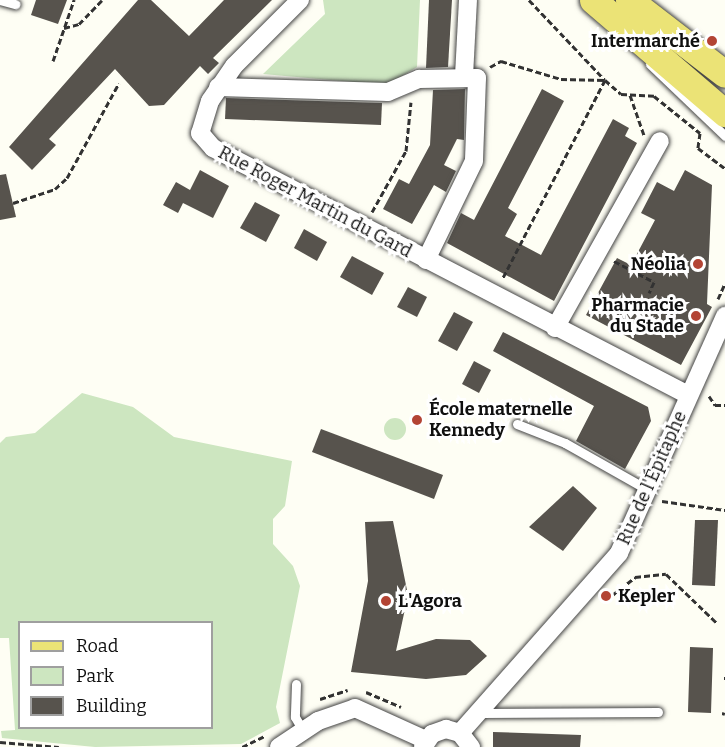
<!DOCTYPE html>
<html>
<head>
<meta charset="utf-8">
<style>
	body { margin:0 }
	#map { position:relative; width:725px; height:747px; overflow:hidden; background:#fefef4; font-family:Bitter,serif }
	div>[style] { position:absolute }
	[style*='--x'] { left:calc(var(--x)*1px); top:calc(var(--y)*1px); width:calc(var(--w)*1px); rotate:calc(var(--a)*1deg) }
	.green>* { inset:0; background:#cde6c0 }
	.round { border-radius:50% }
	.building>* { inset:0; background:#57534d }
	.path>* { height:3px; margin-top:-1.5px; transform-origin:0; background:repeating-linear-gradient(90deg,#323232 0 6px,transparent 0 9px) }
	.roads { filter:drop-shadow(0 0 2px #434343) drop-shadow(0 0 2px #434343) }
	.lane>* { height:9px; margin:-4.5px; padding:0 4.5px; transform-origin:4.5px; border-radius:4.5px; background:#fff }
	.street>* { height:18px; margin:-9px; padding:0 9px; transform-origin:9px; border-radius:9px; background:#fff }
	.primary>* { height:27px; margin:-13.5px; padding:0 13.5px; transform-origin:13.5px; border-radius:13.5px; background:#ebe376 }
	.dots>* { width:16px; height:16px; translate:-50% -50%; box-sizing:border-box; border:3px solid #fff; border-radius:50% }
	span { translate:-50% -50%; white-space:nowrap; text-align:center; line-height:1.15; -webkit-text-stroke:6px #fff; paint-order:stroke }
	.poi-label { font-size:18px; color:#101010; font-weight:700 }
	.right { translate:-100% -50%; text-align:right }
	.left { translate:0 -50%; text-align:left }
	.street-label { font-size:18px; color:#101010 }
	.legend { position:absolute; left:18px; top:621px; width:195px; height:108px; box-sizing:border-box; background:#fff; border:2px solid #9f9f9f; margin:0; padding:8px 10px; list-style:none; font-size:18px; color:#101010 }
	.legend li { display:flex; align-items:center; gap:12px; height:30px }
	.legend b { width:30px; border:2px solid #9f9f9f }
</style>
</head>
<body>
<div id="map">
	<div class="green">
		<i style="clip-path:polygon(323px 0,420px 0,417px 67px,387px 85px,263px 74px,325px 14px)"></i>
		<i style="clip-path:polygon(evenodd,82px 393px,133px 407px,174px 437px,292px 461px,285px 506px,273px 519px,273px 544px,293px 566px,300px 586px,276px 707px,280px 723px,241px 744px,95px 747px,2px 738px,1px 731px,15px 730px,9px 638px,0 638px,0 443px,6px 437px,35px 433px,82px 393px,20px 622px,212px 622px,212px 728px,20px 728px,20px 622px)"></i>
		<i class="round" style="left:384px;top:418px;width:22px;height:22px"></i>
	</div>
	<div class="building">
		<i style="clip-path:polygon(36px 0,67px 0,58px 24px,31px 15px)"></i>
		<i style="clip-path:polygon(138px 0,151px 0,189px 36px,224px 0,272px 0,213px 58px,219px 63px,208px 74px,200px 66px,164px 105px,149px 106px,115px 69px,49px 139px,56px 145px,32px 170px,9px 147px)"></i>
		<i style="clip-path:polygon(429px 0,452px 0,448px 67px,426px 68px)"></i>
		<i style="clip-path:polygon(465px 89px,464px 140px,457px 139px,444px 165px,456px 171px,446px 192px,434px 185px,412px 224px,383px 209px,399px 179px,409px 184px,430px 145px,433px 90px)"></i>
		<i style="clip-path:polygon(542px 89px,564px 101px,508px 208px,517px 214px,505px 236px,541px 255px,613px 119px,629px 128px,625px 136px,637px 143px,554px 301px,447px 243px,461px 213px,474px 220px)"></i>
		<i style="clip-path:polygon(226px 98px,382px 103px,381px 125px,225px 119px)"></i>
		<i style="clip-path:polygon(200px 170px,229px 186px,213px 218px,183px 203px,178px 213px,163px 205px,176px 182px,190px 190px)"></i>
		<i style="clip-path:polygon(685px 170px,712px 185px,707px 304px,712px 307px,681px 365px,586px 315px,617px 258px,631px 265px,655px 220px,641px 213px,657px 182px,674px 191px)"></i>
		<i style="clip-path:polygon(6px 174px,16px 217px,0 220px,0 175px)"></i>
		<i style="clip-path:polygon(255px 202px,280px 215px,266px 242px,240px 228px)"></i>
		<i style="clip-path:polygon(304px 229px,327px 242px,317px 261px,294px 248px)"></i>
		<i style="clip-path:polygon(352px 256px,384px 273px,372px 295px,340px 277px)"></i>
		<i style="clip-path:polygon(408px 287px,427px 297px,417px 317px,397px 307px)"></i>
		<i style="clip-path:polygon(454px 312px,473px 322px,457px 351px,438px 341px)"></i>
		<i style="clip-path:polygon(503px 332px,648px 407px,651px 421px,625px 469px,576px 441px,594px 406px,493px 351px)"></i>
		<i style="clip-path:polygon(474px 361px,491px 370px,479px 393px,462px 384px)"></i>
		<i style="clip-path:polygon(321px 429px,443px 475px,434px 499px,312px 452px)"></i>
		<i style="clip-path:polygon(573px 486px,597px 508px,563px 551px,529px 527px)"></i>
		<i style="clip-path:polygon(695px 520px,718px 520px,715px 586px,692px 585px)"></i>
		<i style="clip-path:polygon(393px 521px,408px 595px,396px 651px,436px 639px,470px 640px,487px 656px,466px 675px,426px 679px,351px 672px,368px 581px,365px 522px)"></i>
		<i style="clip-path:polygon(690px 647px,713px 648px,711px 713px,688px 712px)"></i>
		<i style="clip-path:polygon(493px 732px,581px 735px,580px 747px,493px 747px)"></i>
	</div>
	<div class="path">
		<i style="--x:529;--y:0;--w:110;--a:46.5"></i>
		<i style="--x:605;--y:80;--w:21;--a:41"></i>
		<i style="--x:621;--y:94;--w:33;--a:3"></i>
		<i style="--x:654;--y:96;--w:59;--a:38.8"></i>
		<i style="--x:700;--y:133;--w:15;--a:98"></i>
		<i style="--x:698;--y:148;--w:34;--a:37"></i>
		<i style="--x:64;--y:28;--w:16;--a:-15"></i>
		<i style="--x:79;--y:24;--w:33;--a:-46"></i>
		<i style="--x:53;--y:61;--w:65;--a:-71"></i>
		<i style="--x:490;--y:67;--w:13;--a:-29"></i>
		<i style="--x:501;--y:61;--w:63;--a:16.7"></i>
		<i style="--x:561;--y:79;--w:44;--a:1.3"></i>
		<i style="--x:605;--y:80;--w:223;--a:117.3"></i>
		<i style="--x:630;--y:95;--w:42;--a:70.7"></i>
		<i style="--x:13;--y:203;--w:44;--a:-18.4"></i>
		<i style="--x:55;--y:189;--w:16;--a:-43"></i>
		<i style="--x:67;--y:178;--w:108;--a:-61.3"></i>
		<i style="--x:372;--y:212;--w:70;--a:-60.9"></i>
		<i style="--x:406;--y:151;--w:49;--a:-84.2"></i>
		<i style="--x:614;--y:261;--w:45;--a:27.7"></i>
		<i style="--x:654;--y:282;--w:12;--a:114"></i>
		<i style="--x:718;--y:299;--w:17;--a:-66"></i>
		<i style="--x:709;--y:396;--w:11;--a:56"></i>
		<i style="--x:715;--y:405;--w:10;--a:0"></i>
		<i style="--x:662;--y:501;--w:64;--a:8.1"></i>
		<i style="--x:603;--y:595;--w:6;--a:59"></i>
		<i style="--x:606;--y:600;--w:37;--a:-38"></i>
		<i style="--x:635;--y:577;--w:31;--a:-6"></i>
		<i style="--x:666;--y:574;--w:71;--a:43.9"></i>
		<i style="--x:724;--y:678;--w:1;--a:0"></i>
		<i style="--x:366;--y:692;--w:38;--a:23"></i>
		<i style="--x:320;--y:699;--w:29;--a:-18"></i>
		<i style="--x:722;--y:713;--w:3;--a:18"></i>
		<i style="--x:0;--y:742;--w:59;--a:4.8"></i>
		<i style="--x:242;--y:747;--w:25;--a:-26"></i>
	</div>
	<div class="roads">
		<div class="lane">
			<i style="--x:0;--y:0;--w:16;--a:15"></i>
			<i style="--x:650;--y:64;--w:104;--a:43.8"></i>
			<i style="--x:517;--y:424;--w:52;--a:21.6"></i>
			<i style="--x:565;--y:443;--w:95;--a:29.5"></i>
			<i style="--x:296;--y:684;--w:33;--a:92"></i>
			<i style="--x:295;--y:717;--w:16;--a:60"></i>
			<i style="--x:481;--y:713;--w:177;--a:-0.3"></i>
		</div>
		<div class="street">
			<i style="--x:300;--y:0;--w:93;--a:135"></i>
			<i style="--x:234;--y:66;--w:42;--a:124.4"></i>
			<i style="--x:210;--y:101;--w:34;--a:107"></i>
			<i style="--x:200;--y:133;--w:20;--a:49"></i>
			<i style="--x:213;--y:148;--w:535;--a:27.47"></i>
			<i style="--x:464;--y:76;--w:76;--a:-87"></i>
			<i style="--x:218;--y:87;--w:170;--a:1.7"></i>
			<i style="--x:388;--y:92;--w:34;--a:-23"></i>
			<i style="--x:419;--y:79;--w:58;--a:-1"></i>
			<i style="--x:477;--y:78;--w:83;--a:92.1"></i>
			<i style="--x:474;--y:161;--w:110;--a:115.9"></i>
			<i style="--x:555;--y:328;--w:214;--a:-60.7"></i>
			<i style="--x:460;--y:733;--w:240;--a:-48.5"></i>
			<i style="--x:619;--y:553;--w:260;--a:-65.9"></i>
			<i style="--x:279;--y:747;--w:47;--a:-33.7"></i>
			<i style="--x:318;--y:721;--w:39;--a:-19"></i>
			<i style="--x:355;--y:708;--w:78;--a:24.3"></i>
			<i style="--x:423;--y:747;--w:16;--a:-55"></i>
			<i style="--x:432;--y:734;--w:15;--a:-20"></i>
			<i style="--x:446;--y:729;--w:15;--a:16"></i>
			<i style="--x:460;--y:733;--w:18;--a:52"></i>
		</div>
		<div class="primary">
			<i style="--x:593;--y:0;--w:174;--a:40.6"></i>
			<i style="--x:629;--y:0;--w:121;--a:37.6"></i>
		</div>
	</div>
	<div class="dots">
		<i style="left:712px;top:41px;background:#b34434"></i>
		<i style="left:698px;top:264px;background:#b34434"></i>
		<i style="left:696px;top:316px;background:#b34434"></i>
		<i style="left:417px;top:420px;background:#b34434"></i>
		<i style="left:606px;top:596px;background:#b34434"></i>
		<i style="left:386px;top:601px;background:#b34434"></i>
	</div>
	<div class="poi-label">
		<span class="right" style="left:700px;top:41px">Intermarché</span>
		<span class="right" style="left:686px;top:264px">Néolia</span>
		<span class="right" style="left:684px;top:316px">Pharmacie<br>du Stade</span>
		<span class="left" style="left:429px;top:420px">École maternelle<br>Kennedy</span>
		<span class="left" style="left:618px;top:596px">Kepler</span>
		<span class="left" style="left:398px;top:601px">L'Agora</span>
	</div>
	<div class="street-label">
		<span style="left:315px;top:202px;rotate:28deg">Rue Roger Martin du Gard</span>
		<span style="left:652px;top:478px;rotate:-66deg">Rue de l'Épitaphe</span>
	</div>
	<ul class="legend">
	<li><b style="height:8px;background:#ebe376"></b>Road</li>
	<li><b style="height:16px;background:#cde6c0"></b>Park</li>
	<li><b style="height:16px;background:#57534d"></b>Building</li>
	</ul>
</div>
</body>
</html>
